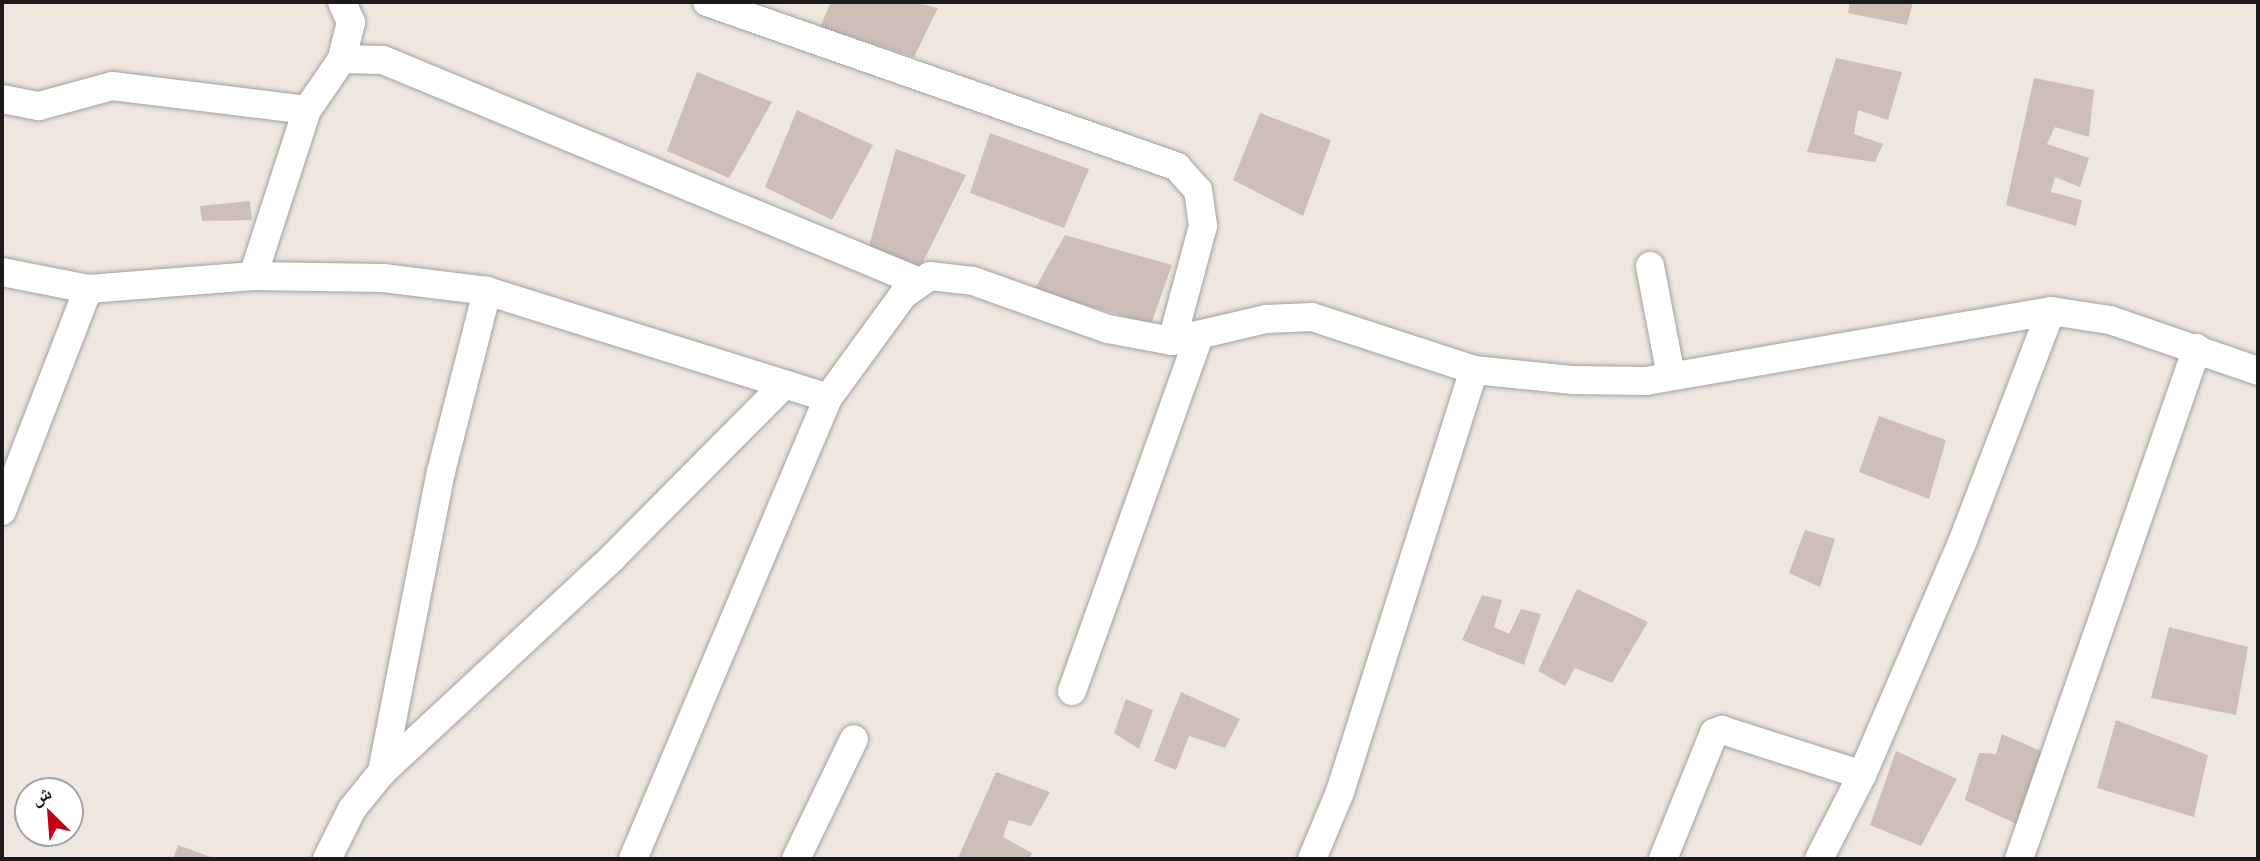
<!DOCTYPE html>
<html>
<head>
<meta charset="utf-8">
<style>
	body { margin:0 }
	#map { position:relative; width:2260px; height:861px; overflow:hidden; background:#ede7df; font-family:"Archivo Narrow","Noto Naskh Arabic",sans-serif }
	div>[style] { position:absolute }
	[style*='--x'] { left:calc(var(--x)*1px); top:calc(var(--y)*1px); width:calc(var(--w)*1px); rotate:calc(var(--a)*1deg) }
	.building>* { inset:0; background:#cdbfb8 }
	.roads { filter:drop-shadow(0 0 2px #a2a2a2) drop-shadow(0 0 2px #a2a2a2) }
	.minor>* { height:28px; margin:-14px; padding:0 14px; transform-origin:14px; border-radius:14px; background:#fff }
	span { translate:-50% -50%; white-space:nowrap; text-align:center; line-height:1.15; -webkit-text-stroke:5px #fff; paint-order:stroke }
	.frame { position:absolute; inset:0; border:4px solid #1b1b1b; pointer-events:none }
	.north { position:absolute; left:14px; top:777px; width:70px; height:70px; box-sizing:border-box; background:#fff; border:2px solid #a4a4a4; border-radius:50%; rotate:335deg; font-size:19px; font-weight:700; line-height:28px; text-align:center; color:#1b1b1b }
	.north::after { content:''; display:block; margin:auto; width:24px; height:32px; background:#c50015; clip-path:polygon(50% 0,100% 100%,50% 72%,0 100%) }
</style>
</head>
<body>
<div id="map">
	<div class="building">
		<i style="clip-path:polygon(831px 2px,914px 2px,938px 8px,914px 57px,820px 27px)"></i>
		<i style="clip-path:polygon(1850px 2px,1913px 2px,1907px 25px,1848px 13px)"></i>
		<i style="clip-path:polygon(1836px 58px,1902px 72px,1888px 120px,1858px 110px,1854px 134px,1883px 144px,1875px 162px,1807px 152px)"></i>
		<i style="clip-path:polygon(697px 72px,772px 102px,729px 178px,667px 151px)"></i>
		<i style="clip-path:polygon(2034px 78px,2094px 90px,2089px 137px,2055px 127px,2047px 144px,2089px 158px,2080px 187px,2055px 177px,2051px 192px,2082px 200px,2076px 226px,2006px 205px)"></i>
		<i style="clip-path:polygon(797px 110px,873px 145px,832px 220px,765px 187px)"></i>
		<i style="clip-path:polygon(1260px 113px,1331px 140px,1303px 216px,1233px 180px)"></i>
		<i style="clip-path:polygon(990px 133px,1089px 169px,1064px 228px,970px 193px)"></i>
		<i style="clip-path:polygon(896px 149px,966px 175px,919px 270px,867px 253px)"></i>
		<i style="clip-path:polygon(250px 201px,252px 220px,202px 221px,200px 206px)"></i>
		<i style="clip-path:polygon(1065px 235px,1172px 265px,1151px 324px,1034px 290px)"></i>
		<i style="clip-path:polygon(1879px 416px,1946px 440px,1929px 499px,1859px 472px)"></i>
		<i style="clip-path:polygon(1805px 530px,1835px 539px,1820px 587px,1789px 573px)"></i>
		<i style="clip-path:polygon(1577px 589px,1648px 622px,1612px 683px,1575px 668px,1565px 686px,1538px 671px)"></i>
		<i style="clip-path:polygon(1482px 595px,1502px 600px,1494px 627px,1509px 634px,1521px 609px,1541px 614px,1524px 665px,1462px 640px)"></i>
		<i style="clip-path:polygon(2169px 627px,2248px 647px,2236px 715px,2151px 698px)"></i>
		<i style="clip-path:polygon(1181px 692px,1240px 719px,1225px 748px,1189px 736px,1176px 770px,1154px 761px)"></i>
		<i style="clip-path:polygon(1126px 699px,1153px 710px,1139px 749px,1114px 733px)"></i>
		<i style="clip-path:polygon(2116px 720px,2208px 755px,2194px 817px,2097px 788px)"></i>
		<i style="clip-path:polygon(2002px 734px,2050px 755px,2023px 827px,1965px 800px,1979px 753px,1996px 754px)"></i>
		<i style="clip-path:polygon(1896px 751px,1957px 779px,1921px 846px,1870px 825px)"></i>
		<i style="clip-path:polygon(996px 772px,1050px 792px,1031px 826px,1009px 820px,1003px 837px,1032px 853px,1029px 859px,958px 858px)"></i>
		<i style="clip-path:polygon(178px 845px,216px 859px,173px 859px)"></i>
	</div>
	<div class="roads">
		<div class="minor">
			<i style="--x:342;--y:2;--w:22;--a:66"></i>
			<i style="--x:351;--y:22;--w:38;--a:104"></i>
			<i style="--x:707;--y:2;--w:498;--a:19.3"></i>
			<i style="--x:1177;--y:167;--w:31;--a:48"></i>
			<i style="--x:1198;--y:190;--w:36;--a:82"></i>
			<i style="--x:1203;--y:226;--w:119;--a:105.1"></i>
			<i style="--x:2;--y:99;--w:38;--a:11"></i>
			<i style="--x:39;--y:106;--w:76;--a:-15.3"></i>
			<i style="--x:112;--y:86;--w:196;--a:7"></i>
			<i style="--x:1650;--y:266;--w:112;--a:79.2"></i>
			<i style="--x:2;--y:272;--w:88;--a:11.2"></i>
			<i style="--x:88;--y:289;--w:166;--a:-4.5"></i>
			<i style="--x:253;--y:276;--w:130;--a:0.9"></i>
			<i style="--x:383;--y:278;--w:105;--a:7.1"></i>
			<i style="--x:487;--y:291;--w:357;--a:17.4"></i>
			<i style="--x:253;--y:276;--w:175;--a:-72"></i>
			<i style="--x:307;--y:110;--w:62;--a:-55.5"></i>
			<i style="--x:342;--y:59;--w:41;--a:1.4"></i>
			<i style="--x:383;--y:60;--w:578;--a:22.48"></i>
			<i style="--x:2;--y:511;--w:238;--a:-68.8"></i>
			<i style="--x:1072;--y:691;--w:376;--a:-70.3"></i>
			<i style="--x:382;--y:772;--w:306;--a:-78.9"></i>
			<i style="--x:441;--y:472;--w:187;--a:-75.7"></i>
			<i style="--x:327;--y:859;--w:56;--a:-63.4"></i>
			<i style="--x:352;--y:809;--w:48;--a:-51"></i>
			<i style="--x:382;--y:772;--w:314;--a:-42.9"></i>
			<i style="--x:612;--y:558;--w:245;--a:-45.2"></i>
			<i style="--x:633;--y:859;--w:501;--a:-67.07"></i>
			<i style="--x:828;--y:398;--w:127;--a:-53.9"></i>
			<i style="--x:903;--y:295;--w:33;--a:-35"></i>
			<i style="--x:930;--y:276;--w:43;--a:6.6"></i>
			<i style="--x:973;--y:281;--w:143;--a:19.6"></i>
			<i style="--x:1108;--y:329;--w:65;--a:10.6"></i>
			<i style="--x:1172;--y:341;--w:97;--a:-13.2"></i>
			<i style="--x:1266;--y:319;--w:46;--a:-2.5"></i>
			<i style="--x:1312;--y:317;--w:170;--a:18.1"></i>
			<i style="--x:1474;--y:370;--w:100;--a:5.8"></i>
			<i style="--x:1573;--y:380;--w:73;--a:0.8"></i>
			<i style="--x:1646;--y:381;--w:411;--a:-9.8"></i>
			<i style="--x:2051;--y:311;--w:60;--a:8.7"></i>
			<i style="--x:2110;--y:320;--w:157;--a:19"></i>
			<i style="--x:796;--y:859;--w:133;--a:-64.2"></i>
			<i style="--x:1312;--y:859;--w:73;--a:-67.3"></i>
			<i style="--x:1340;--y:792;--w:443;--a:-72.4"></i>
			<i style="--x:1663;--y:859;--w:136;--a:-68"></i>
			<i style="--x:1714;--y:733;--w:9;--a:-21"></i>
			<i style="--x:1722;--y:730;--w:147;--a:17.8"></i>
			<i style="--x:1862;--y:775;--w:256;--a:-66.7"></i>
			<i style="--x:1963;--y:540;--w:245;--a:-69"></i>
			<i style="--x:1819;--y:859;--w:94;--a:-62.9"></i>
			<i style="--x:2019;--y:859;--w:541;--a:-70.79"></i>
		</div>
	</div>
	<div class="frame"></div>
	<div class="north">ش</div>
</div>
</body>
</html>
